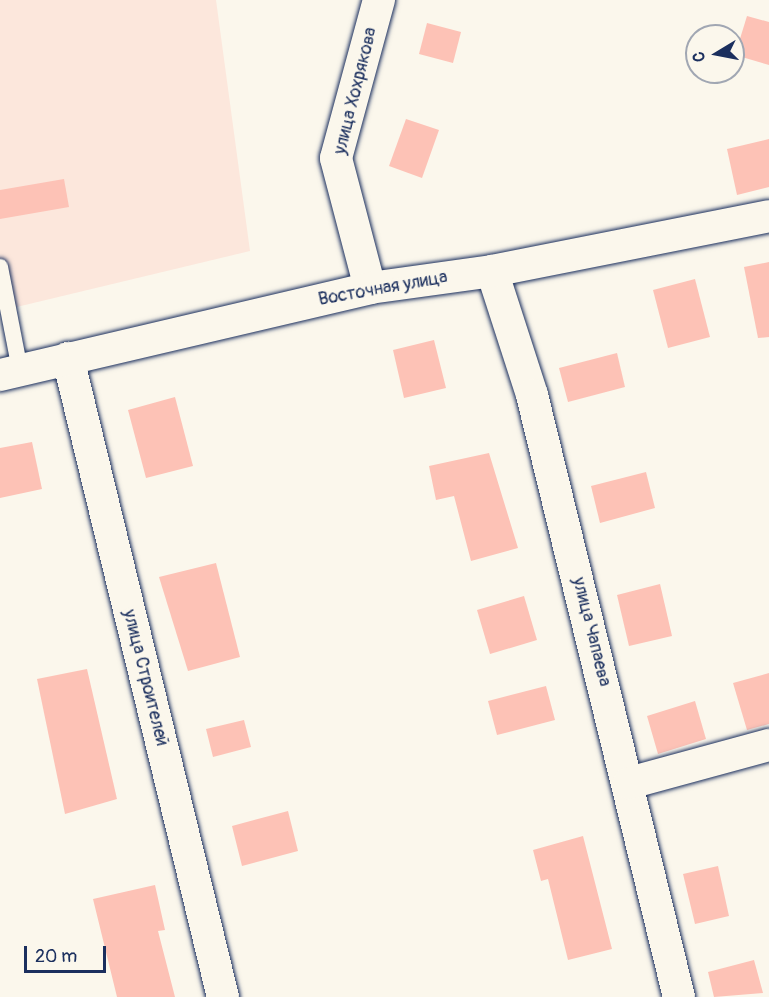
<!DOCTYPE html>
<html>
<head>
<meta charset="utf-8">
<style>
	body { margin:0 }
	#map { position:relative; width:769px; height:997px; overflow:hidden; background:#fbf7ec; font-family:Pangolin,sans-serif }
	div>[style] { position:absolute }
	[style*='--x'] { left:calc(var(--x)*1px); top:calc(var(--y)*1px); width:calc(var(--w)*1px); rotate:calc(var(--a)*1deg) }
	.built>* { inset:0; background:#fce7dc }
	.building>* { inset:0; background:#fdc2b6 }
	.roads { filter:drop-shadow(0 0 2px #1b2f5e) drop-shadow(0 0 2px #1b2f5e) }
	.lane>* { height:16px; margin:-8px; padding:0 8px; transform-origin:8px; border-radius:8px; background:#fbf7ec }
	.street>* { height:32px; margin:-16px; padding:0 16px; transform-origin:16px; border-radius:16px; background:#fbf7ec }
	span { translate:-50% -50%; white-space:nowrap; text-align:center; line-height:1.15; -webkit-text-stroke:6px #fbf7ec; paint-order:stroke }
	.street-label { font-size:18px; color:#1b2f5e }
	.north { position:absolute; left:685px; top:24px; width:60px; height:60px; box-sizing:border-box; background:#fbf7ec; border:2px solid #a1a7b3; border-radius:50%; rotate:260deg; font-size:16px; font-weight:700; line-height:24px; text-align:center; color:#1b2f5e }
	.north::after { content:''; display:block; margin:auto; width:21px; height:27px; background:#1b2f5e; clip-path:polygon(50% 0,100% 100%,50% 72%,0 100%) }
	.scale { position:absolute; left:24px; top:946px; width:82px; height:27px; box-sizing:border-box; border:3px solid #1b2f5e; border-top:0; padding-left:8px; font-size:18px; line-height:21px; white-space:nowrap; color:#1b2f5e; -webkit-text-stroke:4px #fbf7ec; paint-order:stroke }
</style>
</head>
<body>
<div id="map">
	<div class="built">
		<i style="clip-path:polygon(0 0,216px 0,250px 251px,0 311px)"></i>
	</div>
	<div class="building">
		<i style="clip-path:polygon(747px 16px,769px 22px,769px 65px,735px 55px)"></i>
		<i style="clip-path:polygon(427px 23px,461px 32px,453px 63px,419px 54px)"></i>
		<i style="clip-path:polygon(406px 119px,439px 130px,422px 178px,389px 166px)"></i>
		<i style="clip-path:polygon(769px 139px,769px 187px,737px 195px,727px 149px)"></i>
		<i style="clip-path:polygon(64px 179px,69px 207px,0 219px,0 190px)"></i>
		<i style="clip-path:polygon(769px 262px,769px 337px,758px 338px,744px 267px)"></i>
		<i style="clip-path:polygon(695px 279px,710px 337px,668px 348px,653px 290px)"></i>
		<i style="clip-path:polygon(434px 340px,446px 388px,404px 398px,393px 350px)"></i>
		<i style="clip-path:polygon(617px 353px,625px 387px,568px 402px,559px 368px)"></i>
		<i style="clip-path:polygon(175px 397px,193px 466px,146px 478px,128px 410px)"></i>
		<i style="clip-path:polygon(32px 442px,42px 489px,0 498px,0 448px)"></i>
		<i style="clip-path:polygon(489px 453px,518px 548px,471px 561px,454px 496px,436px 500px,429px 466px)"></i>
		<i style="clip-path:polygon(646px 472px,655px 508px,600px 523px,591px 486px)"></i>
		<i style="clip-path:polygon(216px 563px,240px 657px,188px 671px,159px 577px)"></i>
		<i style="clip-path:polygon(660px 584px,672px 636px,629px 646px,617px 595px)"></i>
		<i style="clip-path:polygon(524px 596px,537px 640px,490px 654px,477px 610px)"></i>
		<i style="clip-path:polygon(87px 669px,117px 799px,65px 814px,37px 679px)"></i>
		<i style="clip-path:polygon(769px 673px,769px 724px,747px 730px,733px 683px)"></i>
		<i style="clip-path:polygon(546px 686px,555px 720px,497px 735px,488px 701px)"></i>
		<i style="clip-path:polygon(695px 701px,706px 739px,658px 754px,647px 716px)"></i>
		<i style="clip-path:polygon(244px 720px,251px 747px,213px 757px,206px 729px)"></i>
		<i style="clip-path:polygon(288px 811px,298px 851px,242px 866px,232px 826px)"></i>
		<i style="clip-path:polygon(583px 836px,612px 949px,568px 960px,548px 879px,541px 881px,533px 850px)"></i>
		<i style="clip-path:polygon(718px 866px,729px 916px,695px 924px,683px 874px)"></i>
		<i style="clip-path:polygon(155px 885px,165px 930px,158px 931px,175px 997px,117px 997px,93px 899px)"></i>
		<i style="clip-path:polygon(754px 960px,763px 993px,714px 997px,708px 972px)"></i>
	</div>
	<div class="roads">
		<div class="lane">
			<i style="--x:0;--y:267;--w:105;--a:79"></i>
		</div>
		<div class="street">
			<i style="--x:492;--y:271;--w:130;--a:72.1"></i>
			<i style="--x:532;--y:395;--w:620;--a:76.28"></i>
			<i style="--x:370;--y:288;--w:134;--a:-104.7"></i>
			<i style="--x:336;--y:158;--w:164;--a:-74.8"></i>
			<i style="--x:68;--y:358;--w:658;--a:76.37"></i>
			<i style="--x:0;--y:375;--w:380;--a:-13.2"></i>
			<i style="--x:370;--y:288;--w:123;--a:-7.9"></i>
			<i style="--x:492;--y:271;--w:282;--a:-11.2"></i>
			<i style="--x:629;--y:783;--w:145;--a:-15.2"></i>
		</div>
	</div>
	<div class="street-label">
		<span style="left:356px;top:91px;rotate:-76deg">улица Хохрякова</span>
		<span style="left:383px;top:289px;rotate:-10deg">Восточная улица</span>
		<span style="left:591px;top:632px;rotate:76deg">улица Чапаева</span>
		<span style="left:145px;top:678px;rotate:76deg">улица Строителей</span>
	</div>
	<div class="north">С</div>
	<div class="scale">20 m</div>
</div>
</body>
</html>
